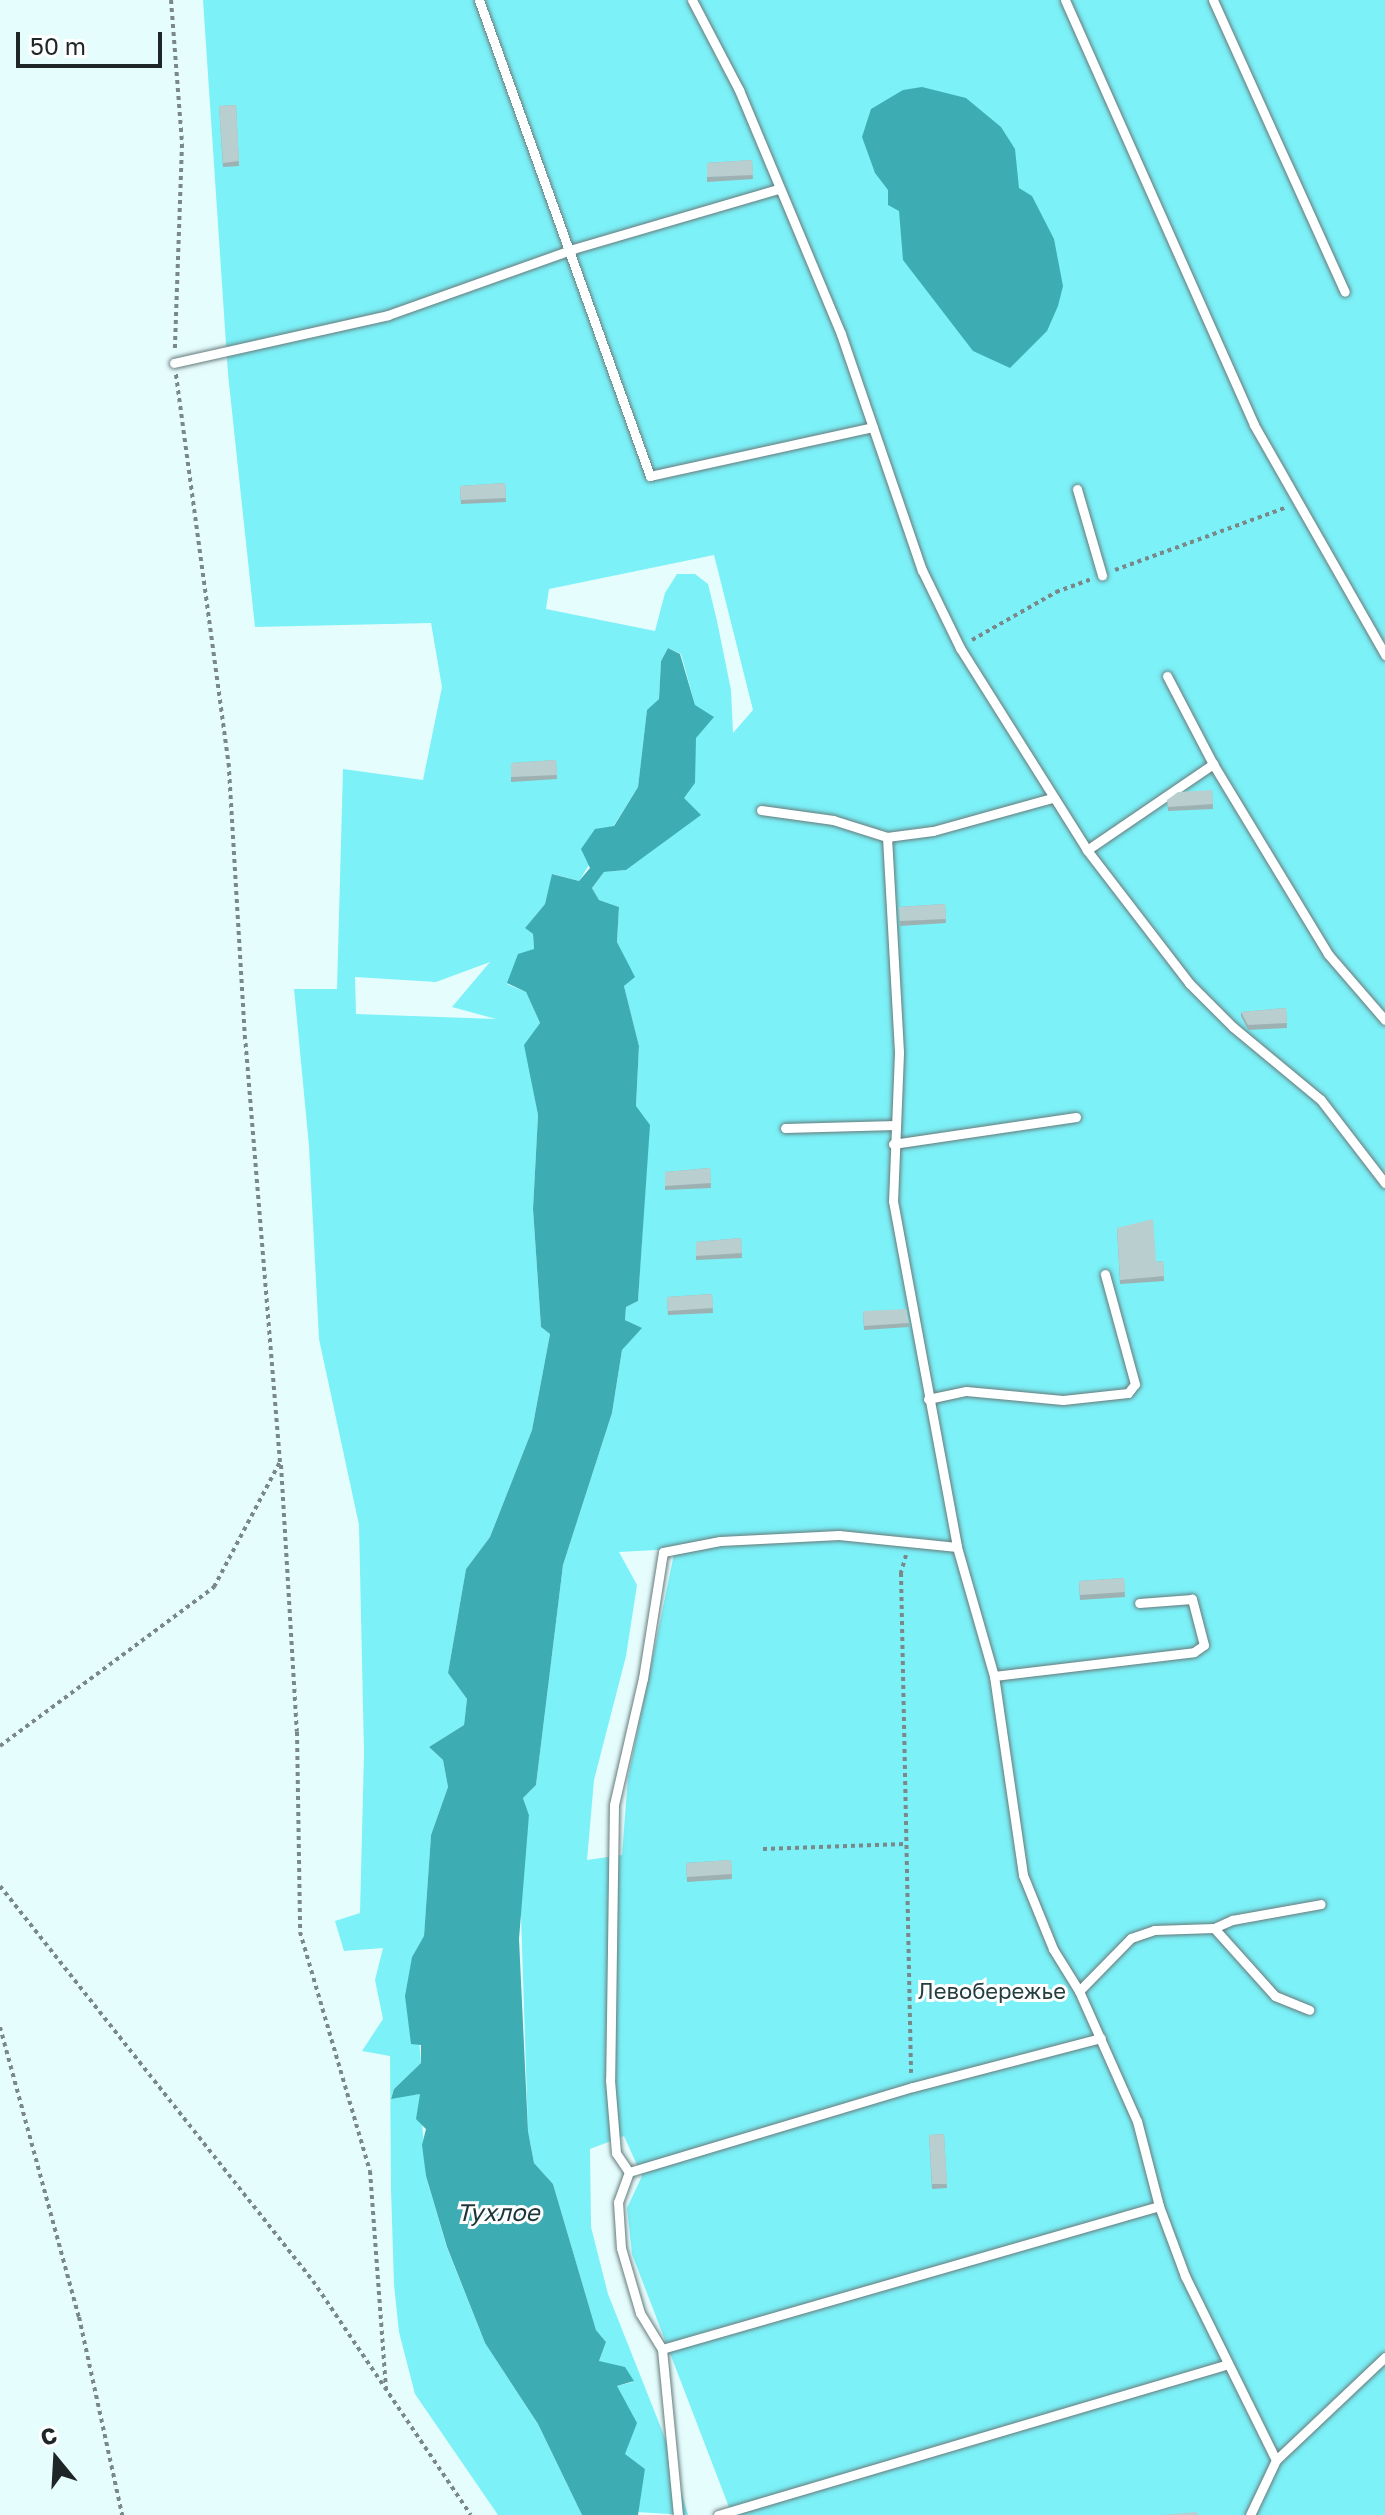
<!DOCTYPE html>
<html>
<head>
<meta charset="utf-8">
<style>
	body { margin:0 }
	#map { position:relative; width:1385px; height:2515px; overflow:hidden; background:#e6fdfe; font-family:"Golos Text",sans-serif }
	div>[style] { position:absolute }
	[style*='--x'] { left:calc(var(--x)*1px); top:calc(var(--y)*1px); width:calc(var(--w)*1px); rotate:calc(var(--a)*1deg) }
	.green>* { inset:0; background:#7cf1f8 }
	.water>* { inset:0; background:#3dadb3 }
	.path>* { height:4px; margin-top:-2px; transform-origin:0; background:repeating-linear-gradient(90deg,#7a8889 0 4px,transparent 0 8px) }
	.roads { filter:drop-shadow(0 0 2px #667a7b) drop-shadow(0 0 2px #667a7b) }
	.lane>* { height:9px; margin:-4.5px; padding:0 4.5px; transform-origin:4.5px; border-radius:4.5px; background:#fff }
	.wall>* { inset:0; background:#9eb1b2 }
	.building>* { inset:0; background:#b8cecf }
	span { translate:-50% -50%; white-space:nowrap; text-align:center; line-height:1.15; -webkit-text-stroke:6px #fff; paint-order:stroke }
	.park-label { font-size:22px; color:#253e3f }
	.water-label { font-size:24px; color:#1c3536; font-style:italic }
	.north { position:absolute; left:16px; top:2419px; width:80px; height:80px; -webkit-text-stroke:6px #fff; paint-order:stroke; rotate:342deg; font-size:22px; font-weight:700; line-height:32px; text-align:center; color:#1e2627 }
	.north::after { content:''; display:block; margin:auto; width:28px; height:36px; background:#1e2627; clip-path:polygon(50% 0,100% 100%,50% 72%,0 100%) }
	.scale { position:absolute; left:16px; top:32px; width:146px; height:36px; box-sizing:border-box; border:4px solid #1e2627; border-top:0; padding-left:10px; font-size:24px; line-height:28px; white-space:nowrap; color:#1e2627; -webkit-text-stroke:6px #fff; paint-order:stroke }
</style>
</head>
<body>
<div id="map">
	<div class="green">
		<i style="clip-path:polygon(evenodd,203px 0,1385px 0,1385px 2515px,732px 2515px,632px 2254px,627px 2208px,642px 2176px,624px 2136px,590px 2149px,591px 2227px,608px 2294px,667px 2443px,688px 2515px,636px 2512px,645px 2469px,624px 2454px,617px 2386px,633px 2382px,599px 2361px,606px 2342px,596px 2330px,553px 2184px,534px 2163px,528px 2131px,520px 1885px,529px 1815px,523px 1798px,536px 1785px,563px 1565px,612px 1413px,622px 1350px,641px 1328px,625px 1320px,626px 1307px,638px 1301px,646px 1174px,636px 1106px,639px 1046px,624px 986px,634px 977px,617px 942px,619px 907px,599px 900px,592px 888px,604px 872px,626px 870px,695px 783px,695px 705px,681px 654px,668px 648px,661px 661px,659px 699px,647px 711px,638px 787px,579px 881px,553px 874px,545px 904px,525px 928px,533px 934px,534px 949px,507px 984px,526px 992px,540px 1023px,525px 1045px,538px 1115px,533px 1209px,541px 1327px,550px 1334px,532px 1430px,490px 1537px,466px 1569px,448px 1673px,467px 1699px,464px 1725px,429px 1747px,443px 1760px,448px 1787px,431px 1835px,424px 1937px,412px 1957px,421px 2063px,394px 2089px,391px 2098px,420px 2094px,426px 2176px,447px 2248px,485px 2343px,538px 2424px,582px 2515px,498px 2515px,415px 2394px,399px 2332px,394px 2285px,391px 2189px,390px 2056px,362px 2051px,383px 2019px,375px 1980px,383px 1948px,344px 1951px,335px 1921px,360px 1913px,364px 1753px,359px 1525px,319px 1339px,309px 1146px,294px 989px,337px 989px,343px 769px,423px 780px,442px 687px,431px 623px,255px 627px,228px 374px,203px 0,714px 555px,753px 710px,733px 733px,731px 690px,717px 621px,708px 584px,695px 574px,677px 574px,665px 593px,655px 631px,546px 609px,549px 589px,714px 555px,203px 0,490px 962px,452px 1007px,496px 1019px,356px 1014px,355px 977px,436px 982px,490px 962px,203px 0,675px 1549px,628px 1777px,622px 1855px,587px 1860px,594px 1780px,626px 1656px,637px 1585px,619px 1552px,675px 1549px)"></i>
	</div>
	<div class="water">
		<i style="clip-path:polygon(922px 87px,966px 98px,1001px 127px,1015px 149px,1019px 188px,1032px 196px,1054px 239px,1063px 286px,1058px 306px,1047px 331px,1010px 368px,973px 351px,903px 260px,899px 211px,888px 205px,888px 190px,875px 173px,862px 137px,871px 109px,903px 90px)"></i>
		<i style="clip-path:polygon(668px 648px,680px 654px,695px 705px,714px 717px,696px 738px,695px 783px,684px 798px,701px 815px,626px 870px,604px 872px,592px 888px,599px 900px,619px 907px,617px 942px,635px 977px,624px 986px,639px 1046px,636px 1106px,650px 1125px,638px 1301px,626px 1307px,625px 1320px,642px 1328px,622px 1350px,612px 1413px,563px 1565px,536px 1785px,523px 1798px,529px 1815px,519px 1939px,528px 2131px,534px 2163px,553px 2184px,596px 2330px,606px 2342px,599px 2361px,625px 2367px,634px 2381px,617px 2386px,637px 2423px,625px 2454px,645px 2469px,638px 2515px,582px 2515px,538px 2424px,485px 2343px,447px 2247px,426px 2176px,422px 2145px,426px 2129px,416px 2119px,420px 2094px,391px 2099px,394px 2089px,421px 2063px,421px 2045px,411px 2044px,405px 1996px,412px 1957px,424px 1936px,431px 1835px,448px 1787px,443px 1760px,429px 1747px,464px 1725px,467px 1699px,448px 1673px,466px 1569px,490px 1537px,532px 1430px,550px 1334px,541px 1327px,533px 1209px,538px 1115px,524px 1045px,540px 1023px,526px 992px,507px 983px,518px 954px,534px 949px,533px 934px,525px 928px,545px 904px,552px 874px,579px 881px,590px 868px,581px 849px,595px 829px,614px 826px,638px 787px,647px 710px,659px 699px,661px 661px)"></i>
	</div>
	<div class="path">
		<i style="--x:171;--y:0;--w:144;--a:85.6"></i>
		<i style="--x:182;--y:144;--w:205;--a:92"></i>
		<i style="--x:1115;--y:570;--w:183;--a:-20.1"></i>
		<i style="--x:972;--y:640;--w:97;--a:-29.7"></i>
		<i style="--x:1056;--y:592;--w:38;--a:-20"></i>
		<i style="--x:281;--y:1465;--w:267;--a:86.6"></i>
		<i style="--x:297;--y:1732;--w:200;--a:89.1"></i>
		<i style="--x:300;--y:1932;--w:249;--a:73.7"></i>
		<i style="--x:370;--y:2171;--w:219;--a:85.8"></i>
		<i style="--x:906;--y:1555;--w:19;--a:106"></i>
		<i style="--x:901;--y:1573;--w:500;--a:88.85"></i>
		<i style="--x:0;--y:1746;--w:267;--a:-36.6"></i>
		<i style="--x:214;--y:1587;--w:141;--a:-62.2"></i>
		<i style="--x:280;--y:1462;--w:424;--a:-94.7"></i>
		<i style="--x:245;--y:1039;--w:272;--a:-93.4"></i>
		<i style="--x:229;--y:767;--w:397;--a:-97.7"></i>
		<i style="--x:763;--y:1849;--w:141;--a:-2"></i>
		<i style="--x:0;--y:1886;--w:504;--a:51.61"></i>
		<i style="--x:313;--y:2281;--w:282;--a:56"></i>
		<i style="--x:0;--y:2027;--w:301;--a:74.8"></i>
		<i style="--x:79;--y:2317;--w:203;--a:77.7"></i>
	</div>
	<div class="roads">
		<div class="lane">
			<i style="--x:479;--y:0;--w:506;--a:70.24"></i>
			<i style="--x:650;--y:476;--w:228;--a:-12.4"></i>
			<i style="--x:692;--y:0;--w:102;--a:62.4"></i>
			<i style="--x:739;--y:90;--w:264;--a:67.3"></i>
			<i style="--x:841;--y:334;--w:250;--a:71.1"></i>
			<i style="--x:922;--y:570;--w:87;--a:64"></i>
			<i style="--x:960;--y:648;--w:239;--a:57.8"></i>
			<i style="--x:1087;--y:850;--w:168;--a:52.5"></i>
			<i style="--x:1189;--y:983;--w:62;--a:45"></i>
			<i style="--x:1233;--y:1027;--w:114;--a:39.7"></i>
			<i style="--x:1321;--y:1100;--w:105;--a:52.4"></i>
			<i style="--x:1065;--y:0;--w:465;--a:66"></i>
			<i style="--x:1254;--y:425;--w:265;--a:60.3"></i>
			<i style="--x:1213;--y:0;--w:320;--a:65.7"></i>
			<i style="--x:174;--y:363;--w:219;--a:-12.6"></i>
			<i style="--x:388;--y:315;--w:196;--a:-19.6"></i>
			<i style="--x:573;--y:249;--w:214;--a:-16.3"></i>
			<i style="--x:1077;--y:489;--w:90;--a:73.8"></i>
			<i style="--x:1167;--y:676;--w:99;--a:62.4"></i>
			<i style="--x:1213;--y:764;--w:222;--a:58.8"></i>
			<i style="--x:1328;--y:954;--w:87;--a:49.2"></i>
			<i style="--x:761;--y:810;--w:73;--a:7.9"></i>
			<i style="--x:833;--y:820;--w:57;--a:17.5"></i>
			<i style="--x:887;--y:837;--w:46;--a:-7.4"></i>
			<i style="--x:933;--y:831;--w:123;--a:-15.5"></i>
			<i style="--x:887;--y:837;--w:216;--a:86.8"></i>
			<i style="--x:899;--y:1053;--w:148;--a:92.3"></i>
			<i style="--x:893;--y:1201;--w:352;--a:79.5"></i>
			<i style="--x:957;--y:1547;--w:134;--a:74"></i>
			<i style="--x:994;--y:1676;--w:201;--a:81.7"></i>
			<i style="--x:1023;--y:1875;--w:80;--a:67.9"></i>
			<i style="--x:1053;--y:1949;--w:49;--a:58.2"></i>
			<i style="--x:1079;--y:1991;--w:142;--a:66"></i>
			<i style="--x:1137;--y:2121;--w:88;--a:75.5"></i>
			<i style="--x:1159;--y:2206;--w:75;--a:69.6"></i>
			<i style="--x:1185;--y:2276;--w:205;--a:63.7"></i>
			<i style="--x:1087;--y:850;--w:153;--a:-34.3"></i>
			<i style="--x:785;--y:1128;--w:111;--a:-1.5"></i>
			<i style="--x:893;--y:1144;--w:185;--a:-8.4"></i>
			<i style="--x:928;--y:1399;--w:39;--a:-12"></i>
			<i style="--x:966;--y:1391;--w:97;--a:5.3"></i>
			<i style="--x:1063;--y:1400;--w:65;--a:-6.1"></i>
			<i style="--x:1128;--y:1393;--w:11;--a:-52"></i>
			<i style="--x:1135;--y:1384;--w:114;--a:-105.3"></i>
			<i style="--x:957;--y:1547;--w:119;--a:-174.2"></i>
			<i style="--x:839;--y:1535;--w:119;--a:177.1"></i>
			<i style="--x:720;--y:1541;--w:58;--a:169.1"></i>
			<i style="--x:663;--y:1552;--w:128;--a:99"></i>
			<i style="--x:643;--y:1678;--w:130;--a:102.9"></i>
			<i style="--x:614;--y:1805;--w:275;--a:90.8"></i>
			<i style="--x:610;--y:2080;--w:73;--a:85.3"></i>
			<i style="--x:616;--y:2153;--w:23;--a:56"></i>
			<i style="--x:629;--y:2172;--w:296;--a:-16.7"></i>
			<i style="--x:913;--y:2087;--w:194;--a:-14.6"></i>
			<i style="--x:994;--y:1676;--w:201;--a:-6.8"></i>
			<i style="--x:1194;--y:1652;--w:12;--a:-35"></i>
			<i style="--x:1204;--y:1645;--w:48;--a:-104.6"></i>
			<i style="--x:1192;--y:1599;--w:53;--a:175.7"></i>
			<i style="--x:1214;--y:1928;--w:20;--a:-24"></i>
			<i style="--x:1232;--y:1920;--w:90;--a:-10.2"></i>
			<i style="--x:1079;--y:1991;--w:74;--a:-45.5"></i>
			<i style="--x:1131;--y:1938;--w:24;--a:-19"></i>
			<i style="--x:1154;--y:1930;--w:60;--a:-1.9"></i>
			<i style="--x:1214;--y:1928;--w:91;--a:48.1"></i>
			<i style="--x:1275;--y:1996;--w:37;--a:22"></i>
			<i style="--x:629;--y:2172;--w:32;--a:110"></i>
			<i style="--x:618;--y:2202;--w:46;--a:86.3"></i>
			<i style="--x:621;--y:2248;--w:68;--a:73.7"></i>
			<i style="--x:640;--y:2313;--w:42;--a:58.6"></i>
			<i style="--x:662;--y:2349;--w:517;--a:-16.05"></i>
			<i style="--x:662;--y:2349;--w:167;--a:84.5"></i>
			<i style="--x:718;--y:2515;--w:529;--a:-16.48"></i>
			<i style="--x:1250;--y:2515;--w:61;--a:-64.7"></i>
			<i style="--x:1276;--y:2460;--w:150;--a:-43.4"></i>
		</div>
	</div>
	<div class="wall">
		<i style="clip-path:polygon(236px 105px,239px 166px,223px 167px,219px 106px)"></i>
		<i style="clip-path:polygon(752px 160px,753px 179px,707px 182px,707px 163px)"></i>
		<i style="clip-path:polygon(505px 483px,506px 502px,461px 504px,460px 486px)"></i>
		<i style="clip-path:polygon(556px 760px,557px 779px,511px 782px,511px 763px)"></i>
		<i style="clip-path:polygon(1212px 790px,1213px 809px,1168px 811px,1167px 800px)"></i>
		<i style="clip-path:polygon(945px 904px,946px 923px,900px 926px,899px 907px)"></i>
		<i style="clip-path:polygon(1286px 1008px,1287px 1028px,1248px 1030px,1241px 1016px,1241px 1012px)"></i>
		<i style="clip-path:polygon(710px 1168px,711px 1188px,665px 1190px,665px 1172px)"></i>
		<i style="clip-path:polygon(1117px 1228px,1156px 1262px,1163px 1261px,1164px 1281px,1120px 1284px)"></i>
		<i style="clip-path:polygon(741px 1238px,742px 1258px,696px 1260px,696px 1242px)"></i>
		<i style="clip-path:polygon(712px 1294px,713px 1313px,668px 1315px,667px 1297px)"></i>
		<i style="clip-path:polygon(863px 1311px,909px 1323px,909px 1327px,864px 1330px)"></i>
		<i style="clip-path:polygon(1124px 1578px,1125px 1597px,1080px 1600px,1079px 1581px)"></i>
		<i style="clip-path:polygon(731px 1860px,732px 1879px,687px 1882px,686px 1863px)"></i>
		<i style="clip-path:polygon(944px 2134px,947px 2188px,932px 2189px,929px 2135px)"></i>
	</div>
	<div class="building">
		<i style="clip-path:polygon(236px 105px,239px 161px,223px 163px,219px 106px)"></i>
		<i style="clip-path:polygon(752px 160px,753px 175px,707px 177px,707px 163px)"></i>
		<i style="clip-path:polygon(505px 483px,506px 498px,461px 500px,460px 486px)"></i>
		<i style="clip-path:polygon(556px 760px,557px 775px,511px 777px,511px 763px)"></i>
		<i style="clip-path:polygon(1212px 790px,1213px 804px,1168px 807px,1167px 800px,1178px 792px)"></i>
		<i style="clip-path:polygon(945px 904px,946px 919px,900px 921px,899px 907px)"></i>
		<i style="clip-path:polygon(1286px 1008px,1287px 1023px,1248px 1025px,1241px 1012px)"></i>
		<i style="clip-path:polygon(710px 1168px,711px 1183px,665px 1186px,665px 1172px)"></i>
		<i style="clip-path:polygon(1153px 1219px,1156px 1262px,1163px 1261px,1164px 1276px,1120px 1280px,1117px 1228px)"></i>
		<i style="clip-path:polygon(741px 1238px,742px 1253px,696px 1256px,696px 1242px)"></i>
		<i style="clip-path:polygon(712px 1294px,713px 1308px,668px 1311px,667px 1297px)"></i>
		<i style="clip-path:polygon(906px 1309px,909px 1323px,864px 1326px,863px 1311px)"></i>
		<i style="clip-path:polygon(1124px 1578px,1125px 1592px,1080px 1595px,1079px 1581px)"></i>
		<i style="clip-path:polygon(731px 1860px,732px 1874px,687px 1877px,686px 1863px)"></i>
		<i style="clip-path:polygon(944px 2134px,947px 2184px,932px 2184px,929px 2135px)"></i>
		<i style="clip-path:polygon(1197px 2512px,1198px 2515px,1162px 2515px)"></i>
	</div>
	<div class="park-label">
		<span style="left:992px;top:1991px">Левобережье</span>
	</div>
	<div class="water-label">
		<span style="left:498px;top:2212px">Тухлое</span>
	</div>
	<div class="north">С</div>
	<div class="scale">50 m</div>
</div>
</body>
</html>
